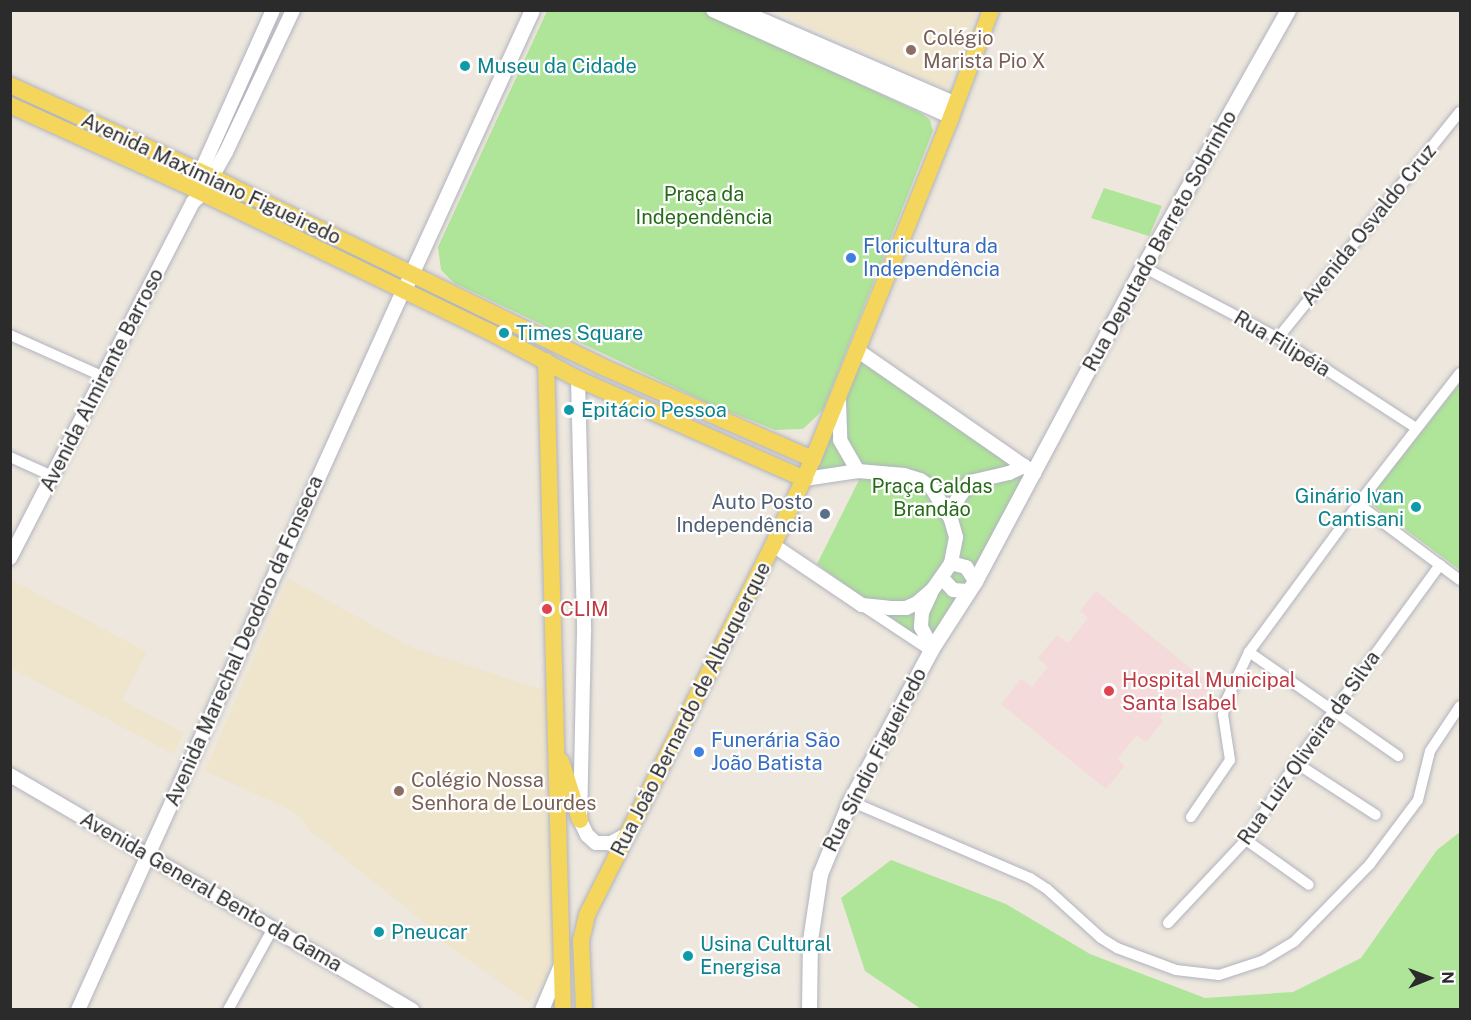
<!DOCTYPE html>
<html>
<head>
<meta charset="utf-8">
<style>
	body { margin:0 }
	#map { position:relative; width:1471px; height:1020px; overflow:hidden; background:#ede7dd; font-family:"Public Sans",sans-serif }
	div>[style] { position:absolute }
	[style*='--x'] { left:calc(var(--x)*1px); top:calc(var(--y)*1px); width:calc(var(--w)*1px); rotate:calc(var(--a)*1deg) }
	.education>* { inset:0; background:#efe5cc }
	.medical>* { inset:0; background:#f4dada }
	.green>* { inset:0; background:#afe598 }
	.roads { filter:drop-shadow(0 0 2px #b1b3bf) drop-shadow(0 0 2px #b1b3bf) }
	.minor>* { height:10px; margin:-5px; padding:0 5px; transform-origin:5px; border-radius:5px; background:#fff }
	.tertiary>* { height:14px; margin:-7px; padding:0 7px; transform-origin:7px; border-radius:7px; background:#fff }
	.secondary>* { height:15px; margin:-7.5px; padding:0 7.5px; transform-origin:7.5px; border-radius:7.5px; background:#fff }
	.primary>* { height:16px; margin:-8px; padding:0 8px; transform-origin:8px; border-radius:8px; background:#f4d65c }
	.dots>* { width:16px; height:16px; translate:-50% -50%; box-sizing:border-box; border:3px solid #fff; border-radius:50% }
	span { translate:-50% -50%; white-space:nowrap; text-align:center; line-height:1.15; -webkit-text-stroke:4.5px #fff; paint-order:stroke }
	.education-label { font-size:20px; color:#785e54 }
	.left { translate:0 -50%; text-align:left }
	.culture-label { font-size:20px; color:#0d838f }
	.right { translate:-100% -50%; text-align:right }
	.street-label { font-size:20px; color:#2b2b2b }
	.park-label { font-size:20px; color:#266b19 }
	.shop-label { font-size:20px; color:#366cbe }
	.service-label { font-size:20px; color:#4e5e75 }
	.health-label { font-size:20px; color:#be3a42 }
	.frame { position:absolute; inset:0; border:12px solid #2b2b2b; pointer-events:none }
	.north { position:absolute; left:1399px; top:948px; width:60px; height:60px; -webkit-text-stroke:4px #fff; paint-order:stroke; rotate:89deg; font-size:16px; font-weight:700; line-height:24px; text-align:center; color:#2b2b2b }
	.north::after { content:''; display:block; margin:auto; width:21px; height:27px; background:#2b2b2b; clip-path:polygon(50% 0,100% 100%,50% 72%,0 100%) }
</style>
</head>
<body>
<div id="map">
	<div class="education">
		<i style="clip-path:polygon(775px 11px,977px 11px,946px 89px)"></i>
		<i style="clip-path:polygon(288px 578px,413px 648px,546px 691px,552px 961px,544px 982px,529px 1003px,438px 938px,421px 920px,312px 832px,293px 811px,205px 771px)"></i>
		<i style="clip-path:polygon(10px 579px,147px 652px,122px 700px,184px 733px,173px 754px,11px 668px)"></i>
	</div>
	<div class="medical">
		<i style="clip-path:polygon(1096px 591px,1212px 686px,1193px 708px,1177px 696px,1160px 717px,1163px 721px,1146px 742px,1137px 735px,1117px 759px,1125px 766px,1106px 789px,1001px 704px,1021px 679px,1032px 687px,1048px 667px,1038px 658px,1057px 635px,1068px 643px,1088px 618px,1080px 611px)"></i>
	</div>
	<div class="green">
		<i style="clip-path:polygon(547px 11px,704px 11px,921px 113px,930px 120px,933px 131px,823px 410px,803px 429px,775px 430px,710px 404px,454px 283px,441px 270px,438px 247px)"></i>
		<i style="clip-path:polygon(1104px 188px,1162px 206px,1149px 236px,1091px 218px)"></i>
		<i style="clip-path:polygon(860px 362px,1034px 473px,932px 648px,817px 564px,859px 480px,818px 469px)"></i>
		<i style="clip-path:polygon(1460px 383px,1460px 570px,1367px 501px)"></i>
		<i style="clip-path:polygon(1460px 832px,1460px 1009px,921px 1009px,865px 971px,841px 898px,891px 860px,1006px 904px,1090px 954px,1205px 998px,1293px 992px,1361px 958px,1437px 850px)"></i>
	</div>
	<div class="roads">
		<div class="minor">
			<i style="--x:1143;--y:267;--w:153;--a:27.7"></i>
			<i style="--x:1278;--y:338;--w:165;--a:33.1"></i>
			<i style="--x:10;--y:335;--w:103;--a:24.1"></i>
			<i style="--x:1278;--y:338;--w:290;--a:-51.2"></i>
			<i style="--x:10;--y:457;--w:46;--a:24.3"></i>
			<i style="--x:1358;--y:504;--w:127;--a:36.7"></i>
			<i style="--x:863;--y:606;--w:82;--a:33.5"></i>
			<i style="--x:1249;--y:652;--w:182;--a:34.9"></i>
			<i style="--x:1296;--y:763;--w:95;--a:33"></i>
			<i style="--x:850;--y:801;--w:196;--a:23.2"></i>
			<i style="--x:1030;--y:878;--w:20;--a:33"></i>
			<i style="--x:1047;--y:889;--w:73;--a:42.2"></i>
			<i style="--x:1101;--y:938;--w:19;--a:32"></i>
			<i style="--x:1117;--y:948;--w:63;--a:20.4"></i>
			<i style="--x:1176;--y:970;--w:43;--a:6.6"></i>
			<i style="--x:1219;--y:975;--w:45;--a:-18"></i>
			<i style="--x:1262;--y:961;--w:37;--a:-31"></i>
			<i style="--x:1294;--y:942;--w:109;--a:-45.7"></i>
			<i style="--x:1370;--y:864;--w:80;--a:-53.1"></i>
			<i style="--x:1418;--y:800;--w:50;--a:-76.2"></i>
			<i style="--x:1430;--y:751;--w:54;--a:-56.3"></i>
			<i style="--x:1191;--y:817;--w:69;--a:-55.6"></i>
			<i style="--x:1230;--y:760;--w:46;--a:-98.8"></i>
			<i style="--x:1223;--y:715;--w:12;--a:-81"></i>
			<i style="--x:1225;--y:703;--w:56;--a:-64.8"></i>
			<i style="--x:1249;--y:652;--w:184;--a:-53.6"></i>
			<i style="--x:1358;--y:504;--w:166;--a:-52.1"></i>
			<i style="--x:1246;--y:840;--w:77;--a:35.5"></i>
			<i style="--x:1168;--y:923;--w:114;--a:-46.8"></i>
			<i style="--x:1246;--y:840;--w:92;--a:-57"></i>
			<i style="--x:1296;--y:763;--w:245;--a:-54"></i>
			<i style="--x:228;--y:1010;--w:94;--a:-61.2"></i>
		</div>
		<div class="tertiary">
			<i style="--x:713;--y:10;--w:261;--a:24.2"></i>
			<i style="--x:739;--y:10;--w:236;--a:23.4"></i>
			<i style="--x:197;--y:180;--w:186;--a:-65.9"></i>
			<i style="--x:857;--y:350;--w:216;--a:34.8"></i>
			<i style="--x:578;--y:379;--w:253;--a:88.6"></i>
			<i style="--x:584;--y:632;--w:188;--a:91.2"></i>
			<i style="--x:580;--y:820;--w:17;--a:65"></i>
			<i style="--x:587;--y:835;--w:12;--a:42"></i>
			<i style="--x:596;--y:843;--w:15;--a:0"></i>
			<i style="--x:611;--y:843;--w:17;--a:-28"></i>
			<i style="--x:839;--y:402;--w:38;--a:88"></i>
			<i style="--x:840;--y:440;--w:36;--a:60"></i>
			<i style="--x:948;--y:513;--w:38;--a:-55"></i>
			<i style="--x:970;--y:482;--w:40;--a:-13"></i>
			<i style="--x:1009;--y:473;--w:17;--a:-25"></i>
			<i style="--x:773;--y:545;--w:107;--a:34"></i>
			<i style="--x:862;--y:605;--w:27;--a:6"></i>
			<i style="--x:889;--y:608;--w:17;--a:0"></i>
			<i style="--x:906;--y:608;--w:12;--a:-24"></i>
			<i style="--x:917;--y:603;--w:21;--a:-41"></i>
			<i style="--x:933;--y:589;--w:32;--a:-55"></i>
			<i style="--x:951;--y:563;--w:26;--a:-79"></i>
			<i style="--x:956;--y:537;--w:19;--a:-106"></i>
			<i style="--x:951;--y:519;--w:36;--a:-122"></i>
			<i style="--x:932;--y:488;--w:14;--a:-146"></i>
			<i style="--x:920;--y:480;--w:17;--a:-163"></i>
			<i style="--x:904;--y:475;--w:46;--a:-175"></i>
			<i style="--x:858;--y:471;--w:54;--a:171.4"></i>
			<i style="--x:10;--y:558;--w:400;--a:-62.8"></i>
			<i style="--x:193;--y:202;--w:13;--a:-42"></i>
			<i style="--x:203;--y:193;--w:47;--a:-60.7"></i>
			<i style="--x:226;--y:152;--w:157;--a:-64.7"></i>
			<i style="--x:951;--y:563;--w:16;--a:15"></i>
			<i style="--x:966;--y:567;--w:17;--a:57"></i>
			<i style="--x:942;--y:578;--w:16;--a:47"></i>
			<i style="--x:953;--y:590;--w:15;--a:4"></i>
			<i style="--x:931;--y:593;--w:21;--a:115"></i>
			<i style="--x:922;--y:612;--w:15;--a:94"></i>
			<i style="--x:921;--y:627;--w:24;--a:62"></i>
			<i style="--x:10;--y:775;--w:466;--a:30.3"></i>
			<i style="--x:78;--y:1010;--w:789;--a:-65.68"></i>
			<i style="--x:542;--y:1010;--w:49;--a:-67.1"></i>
		</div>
		<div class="secondary">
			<i style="--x:407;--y:283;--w:300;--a:-65.4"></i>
			<i style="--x:809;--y:1010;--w:70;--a:-89.2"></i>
			<i style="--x:810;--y:940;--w:67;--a:-81.4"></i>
			<i style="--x:820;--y:874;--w:79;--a:-67.7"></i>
			<i style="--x:850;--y:801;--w:174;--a:-61.8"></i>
			<i style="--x:932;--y:648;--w:80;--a:-57.3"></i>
			<i style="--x:975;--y:581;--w:356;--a:-61.9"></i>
			<i style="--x:1143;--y:267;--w:295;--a:-60.6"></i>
		</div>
		<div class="primary">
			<i style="--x:10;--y:85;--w:222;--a:24.5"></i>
			<i style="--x:212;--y:177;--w:435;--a:25.9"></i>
			<i style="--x:603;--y:367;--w:229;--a:23.7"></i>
			<i style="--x:813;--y:459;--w:95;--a:114.9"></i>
			<i style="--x:773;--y:545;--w:414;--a:116.7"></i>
			<i style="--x:587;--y:915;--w:26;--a:103"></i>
			<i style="--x:581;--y:940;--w:70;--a:87.5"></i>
			<i style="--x:10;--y:105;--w:202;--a:24.5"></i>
			<i style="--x:194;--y:189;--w:326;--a:25.8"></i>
			<i style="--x:488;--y:331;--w:102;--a:28.1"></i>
			<i style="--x:578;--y:379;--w:248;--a:23.8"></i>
			<i style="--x:546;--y:361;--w:649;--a:88.5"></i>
			<i style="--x:813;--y:459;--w:369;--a:-68"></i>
			<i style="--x:951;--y:117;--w:114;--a:-69.5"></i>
			<i style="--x:561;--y:761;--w:62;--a:72.1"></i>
		</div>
	</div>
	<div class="dots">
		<i style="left:911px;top:50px;background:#8d6e63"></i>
		<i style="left:465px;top:66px;background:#0f9aa8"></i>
		<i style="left:851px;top:258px;background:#3f7fe0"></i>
		<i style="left:504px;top:333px;background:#0f9aa8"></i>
		<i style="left:569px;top:410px;background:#0f9aa8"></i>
		<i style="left:1416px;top:507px;background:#0f9aa8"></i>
		<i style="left:825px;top:514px;background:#5c6f8a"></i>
		<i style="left:547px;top:609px;background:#e0444e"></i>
		<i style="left:1109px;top:691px;background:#e0444e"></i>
		<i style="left:699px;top:752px;background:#3f7fe0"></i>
		<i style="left:399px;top:791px;background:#8d6e63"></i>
		<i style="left:379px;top:932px;background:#0f9aa8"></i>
		<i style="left:688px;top:956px;background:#0f9aa8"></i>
	</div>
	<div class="education-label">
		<span class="left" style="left:923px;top:50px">Colégio<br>Marista Pio X</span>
		<span class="left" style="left:411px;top:792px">Colégio Nossa<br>Senhora de Lourdes</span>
	</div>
	<div class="culture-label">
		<span class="left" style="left:477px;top:66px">Museu da Cidade</span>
		<span class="left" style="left:516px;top:333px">Times Square</span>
		<span class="left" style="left:581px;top:410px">Epitácio Pessoa</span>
		<span class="right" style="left:1404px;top:508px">Ginário Ivan<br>Cantisani</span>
		<span class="left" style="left:391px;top:932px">Pneucar</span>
		<span class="left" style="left:700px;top:956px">Usina Cultural<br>Energisa</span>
	</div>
	<div class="street-label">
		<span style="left:211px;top:179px;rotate:25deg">Avenida Maximiano Figueiredo</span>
		<span style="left:1369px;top:225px;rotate:-51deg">Avenida Osvaldo Cruz</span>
		<span style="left:1160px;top:241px;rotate:-61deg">Rua Deputado Barreto Sobrinho</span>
		<span style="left:1282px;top:344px;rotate:31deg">Rua Filipéia</span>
		<span style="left:102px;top:380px;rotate:-63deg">Avenida Almirante Barroso</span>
		<span style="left:244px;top:641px;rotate:-66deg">Avenida Marechal Deodoro da Fonseca</span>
		<span style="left:691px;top:709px;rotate:-63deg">Rua João Bernardo de Albuquerque</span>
		<span style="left:1309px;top:748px;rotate:-55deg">Rua Luiz Oliveira da Silva</span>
		<span style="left:875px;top:760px;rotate:-63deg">Rua Síndio Figueiredo</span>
		<span style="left:211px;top:892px;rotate:30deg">Avenida General Bento da Gama</span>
	</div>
	<div class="park-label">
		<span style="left:704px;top:206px">Praça da<br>Independência</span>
		<span style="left:932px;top:498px">Praça Caldas<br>Brandão</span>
	</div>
	<div class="shop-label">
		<span class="left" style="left:863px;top:258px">Floricultura da<br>Independência</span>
		<span class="left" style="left:711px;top:752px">Funerária São<br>João Batista</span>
	</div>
	<div class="service-label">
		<span class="right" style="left:813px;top:514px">Auto Posto<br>Independência</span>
	</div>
	<div class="health-label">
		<span class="left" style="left:560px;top:609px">CLIM</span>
		<span class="left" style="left:1122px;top:692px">Hospital Municipal<br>Santa Isabel</span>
	</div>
	<div class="frame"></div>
	<div class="north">N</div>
</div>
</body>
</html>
